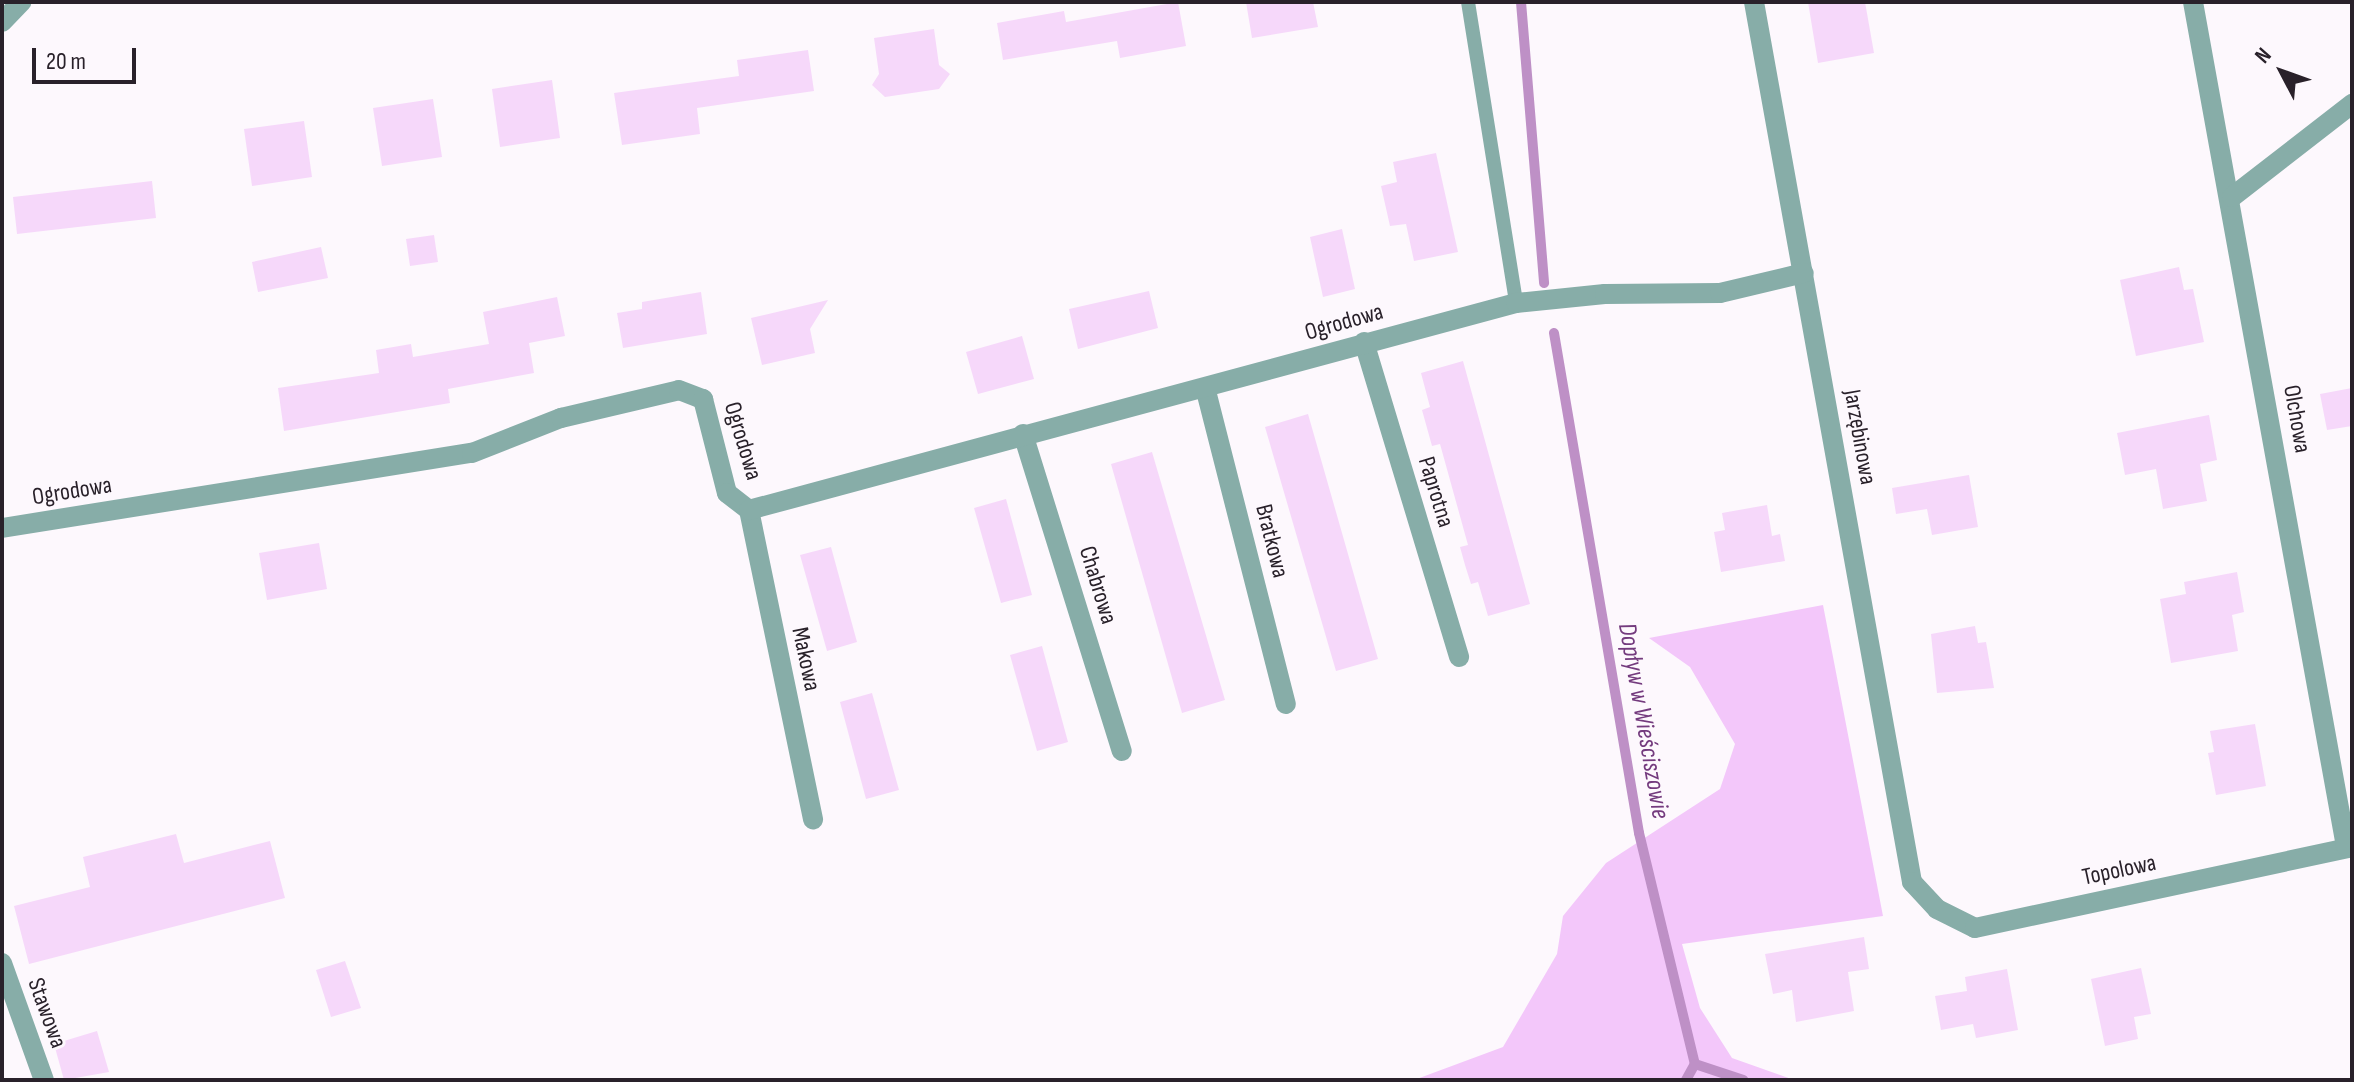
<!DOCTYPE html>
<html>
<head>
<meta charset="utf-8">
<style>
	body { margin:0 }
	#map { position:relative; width:2354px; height:1082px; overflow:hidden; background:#fdf8fd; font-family:"Sofia Sans Condensed",sans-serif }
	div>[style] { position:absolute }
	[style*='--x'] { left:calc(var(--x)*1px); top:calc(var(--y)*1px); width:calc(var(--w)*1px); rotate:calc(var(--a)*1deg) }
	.green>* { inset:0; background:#f3c7fa }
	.stream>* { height:10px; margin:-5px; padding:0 5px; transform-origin:5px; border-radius:5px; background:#be90c6 }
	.building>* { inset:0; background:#f6d8fa }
	.service>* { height:14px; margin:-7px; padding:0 7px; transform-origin:7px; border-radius:7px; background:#87ada8 }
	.minor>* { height:20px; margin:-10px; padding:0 10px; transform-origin:10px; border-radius:10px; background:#87ada8 }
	span { translate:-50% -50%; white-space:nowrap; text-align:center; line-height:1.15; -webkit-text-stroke:6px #fdf8fd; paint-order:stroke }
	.street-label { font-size:24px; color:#29212a }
	.water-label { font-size:26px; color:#743b7e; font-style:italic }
	.frame { position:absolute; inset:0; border:4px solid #29212a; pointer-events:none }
	.north { position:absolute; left:2242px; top:32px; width:80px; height:80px; -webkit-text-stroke:6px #fdf8fd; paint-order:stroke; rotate:311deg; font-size:22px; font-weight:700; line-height:32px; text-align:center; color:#29212a }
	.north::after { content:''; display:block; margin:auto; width:28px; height:36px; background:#29212a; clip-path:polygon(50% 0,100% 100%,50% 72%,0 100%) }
	.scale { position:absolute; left:32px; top:48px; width:104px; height:36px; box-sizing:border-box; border:4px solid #29212a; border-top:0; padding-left:10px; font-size:24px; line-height:28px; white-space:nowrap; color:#29212a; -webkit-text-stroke:6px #fdf8fd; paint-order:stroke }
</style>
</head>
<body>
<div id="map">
	<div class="green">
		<i style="clip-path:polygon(1823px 605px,1883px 916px,1682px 944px,1700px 1008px,1732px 1058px,1794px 1080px,1414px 1080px,1503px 1047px,1557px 954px,1563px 916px,1606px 863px,1720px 789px,1735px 744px,1690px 667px,1649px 638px)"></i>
	</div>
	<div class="stream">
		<i style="--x:1521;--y:2;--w:282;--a:85.3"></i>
		<i style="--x:1554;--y:333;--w:507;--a:80.35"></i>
		<i style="--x:1639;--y:833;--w:238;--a:76.4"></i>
		<i style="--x:1695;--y:1064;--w:51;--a:18.4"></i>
		<i style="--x:1686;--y:1080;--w:18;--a:-61"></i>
	</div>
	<div class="building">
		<i style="clip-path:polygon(1178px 2px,1186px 46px,1120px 58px,1117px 41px,1003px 60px,997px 23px,1064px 11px,1066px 22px)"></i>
		<i style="clip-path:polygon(1246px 2px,1313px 2px,1318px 27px,1252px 38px)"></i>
		<i style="clip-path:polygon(1808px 2px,1865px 2px,1874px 53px,1818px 63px)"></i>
		<i style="clip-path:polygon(934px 29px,939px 65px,950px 74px,939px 89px,885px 97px,872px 85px,879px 74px,874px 38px)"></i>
		<i style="clip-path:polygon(808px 50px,814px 91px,697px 108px,700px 134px,622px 145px,614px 93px,739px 76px,737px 60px)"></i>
		<i style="clip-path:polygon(552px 80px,560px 138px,500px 147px,492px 89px)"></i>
		<i style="clip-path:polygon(433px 99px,442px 157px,382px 166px,373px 108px)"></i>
		<i style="clip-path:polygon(304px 121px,312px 177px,252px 186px,244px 129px)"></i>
		<i style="clip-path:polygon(1436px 153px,1458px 252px,1414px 261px,1406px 224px,1390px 226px,1381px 186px,1397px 182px,1393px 162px)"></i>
		<i style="clip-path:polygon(152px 181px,156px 218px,17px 234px,13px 197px)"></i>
		<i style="clip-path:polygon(1342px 229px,1355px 289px,1323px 297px,1310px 237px)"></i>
		<i style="clip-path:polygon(434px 235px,438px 262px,410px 266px,406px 239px)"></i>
		<i style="clip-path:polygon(321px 247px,328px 278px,258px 292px,252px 262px)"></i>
		<i style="clip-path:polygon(2179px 267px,2184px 290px,2193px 289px,2204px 342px,2136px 356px,2120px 280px)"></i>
		<i style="clip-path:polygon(1149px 291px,1158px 328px,1078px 349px,1069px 309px)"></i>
		<i style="clip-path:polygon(701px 292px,707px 334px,623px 348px,617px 313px,642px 309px,642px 302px)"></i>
		<i style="clip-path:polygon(557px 297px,565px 336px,529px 343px,534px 373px,448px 389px,450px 403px,284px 431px,278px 388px,379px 373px,376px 350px,411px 344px,413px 357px,489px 344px,483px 312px)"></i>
		<i style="clip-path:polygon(828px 300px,810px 329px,815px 353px,762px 365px,751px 318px)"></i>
		<i style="clip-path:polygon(1022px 336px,1034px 379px,978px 394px,966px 352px)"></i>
		<i style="clip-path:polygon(1463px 361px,1530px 604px,1488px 616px,1478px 582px,1471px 584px,1465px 565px,1460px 547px,1468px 545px,1440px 444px,1432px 446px,1422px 410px,1430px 407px,1421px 373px)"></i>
		<i style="clip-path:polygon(2352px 388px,2352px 426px,2327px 430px,2320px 394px)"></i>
		<i style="clip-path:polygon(1308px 414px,1378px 659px,1336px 671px,1265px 427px)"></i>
		<i style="clip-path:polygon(2209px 415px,2217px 460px,2200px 464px,2207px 501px,2163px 509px,2156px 469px,2125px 475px,2117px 433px)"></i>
		<i style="clip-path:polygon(1152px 452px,1225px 700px,1182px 713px,1111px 464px)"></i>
		<i style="clip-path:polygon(1969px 475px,1978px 527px,1932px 535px,1927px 509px,1896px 514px,1892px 488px)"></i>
		<i style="clip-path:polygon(1006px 499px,1032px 595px,1001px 603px,974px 508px)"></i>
		<i style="clip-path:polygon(1767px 505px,1772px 536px,1780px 534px,1785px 561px,1721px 572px,1714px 532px,1725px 530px,1722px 513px)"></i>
		<i style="clip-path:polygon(319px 543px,327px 589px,267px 600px,259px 553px)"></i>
		<i style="clip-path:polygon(831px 547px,857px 642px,827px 651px,800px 555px)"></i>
		<i style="clip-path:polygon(2237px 572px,2244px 612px,2232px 615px,2238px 651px,2171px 663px,2160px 599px,2186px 594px,2184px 582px)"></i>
		<i style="clip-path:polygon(1975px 626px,1978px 643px,1986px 642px,1994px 688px,1937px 693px,1931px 634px)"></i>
		<i style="clip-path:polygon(1042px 646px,1068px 742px,1037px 751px,1010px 655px)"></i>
		<i style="clip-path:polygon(872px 693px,899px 790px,866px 799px,840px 702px)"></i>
		<i style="clip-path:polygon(2255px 724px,2266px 786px,2216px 795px,2208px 753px,2214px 752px,2210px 731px)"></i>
		<i style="clip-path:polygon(176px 834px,184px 863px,270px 841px,285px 898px,29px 964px,14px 906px,90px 887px,83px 857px)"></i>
		<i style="clip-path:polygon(1864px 937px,1869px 969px,1848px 972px,1854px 1011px,1796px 1022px,1792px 990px,1773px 994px,1765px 954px)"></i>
		<i style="clip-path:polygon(345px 961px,361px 1008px,331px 1017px,316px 970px)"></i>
		<i style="clip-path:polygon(2141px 968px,2151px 1014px,2134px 1017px,2138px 1039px,2105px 1046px,2091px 979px)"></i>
		<i style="clip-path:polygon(2007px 969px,2018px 1030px,1976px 1038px,1973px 1024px,1941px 1030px,1935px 996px,1967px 991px,1965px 977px)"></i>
		<i style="clip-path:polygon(97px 1031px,109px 1072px,64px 1080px,54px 1044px)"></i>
	</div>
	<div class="service">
		<i style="--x:1468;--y:2;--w:305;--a:80.9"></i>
	</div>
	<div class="minor">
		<i style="--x:1754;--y:2;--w:894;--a:79.82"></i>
		<i style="--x:1912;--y:882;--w:37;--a:47"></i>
		<i style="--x:1937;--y:909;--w:42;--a:26.6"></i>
		<i style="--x:1975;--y:928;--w:386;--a:-12.1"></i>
		<i style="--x:2193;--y:2;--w:858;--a:79.73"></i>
		<i style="--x:2;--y:22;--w:28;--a:-46"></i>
		<i style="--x:2232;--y:197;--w:152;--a:-37.8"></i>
		<i style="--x:1364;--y:342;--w:329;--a:73.2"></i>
		<i style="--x:1206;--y:391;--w:323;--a:75.7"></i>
		<i style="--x:1023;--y:434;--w:332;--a:72.7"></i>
		<i style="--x:749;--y:510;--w:316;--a:78.3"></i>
		<i style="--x:2;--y:528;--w:476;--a:-9.1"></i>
		<i style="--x:472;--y:453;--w:96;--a:-21.5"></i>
		<i style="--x:561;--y:418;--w:121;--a:-13.3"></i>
		<i style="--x:679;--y:390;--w:26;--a:21"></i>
		<i style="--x:703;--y:399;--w:97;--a:75.7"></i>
		<i style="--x:727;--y:493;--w:28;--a:38"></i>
		<i style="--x:749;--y:510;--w:794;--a:-15.1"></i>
		<i style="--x:1516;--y:303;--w:89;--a:-5.8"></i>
		<i style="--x:1605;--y:294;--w:115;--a:-0.5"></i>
		<i style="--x:1720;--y:293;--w:86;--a:-13.4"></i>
		<i style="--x:2;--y:963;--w:124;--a:70.3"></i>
	</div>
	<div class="street-label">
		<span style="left:1344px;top:322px;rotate:-16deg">Ogrodowa</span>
		<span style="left:2297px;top:419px;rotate:80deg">Olchowa</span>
		<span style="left:1860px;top:437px;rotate:80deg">Jarzębinowa</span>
		<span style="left:743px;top:441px;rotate:73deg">Ogrodowa</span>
		<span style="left:72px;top:491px;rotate:-9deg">Ogrodowa</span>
		<span style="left:1436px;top:492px;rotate:73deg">Paprotna</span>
		<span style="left:1272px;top:541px;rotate:76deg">Bratkowa</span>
		<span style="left:1098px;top:585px;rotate:73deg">Chabrowa</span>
		<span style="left:806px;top:659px;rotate:78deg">Makowa</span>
		<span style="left:2119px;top:870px;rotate:-12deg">Topolowa</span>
		<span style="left:47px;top:1013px;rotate:70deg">Stawowa</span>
	</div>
	<div class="water-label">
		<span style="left:1643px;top:721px;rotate:80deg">Dopływ w Wieściszowie</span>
	</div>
	<div class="frame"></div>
	<div class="north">N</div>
	<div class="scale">20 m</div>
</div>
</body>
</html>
